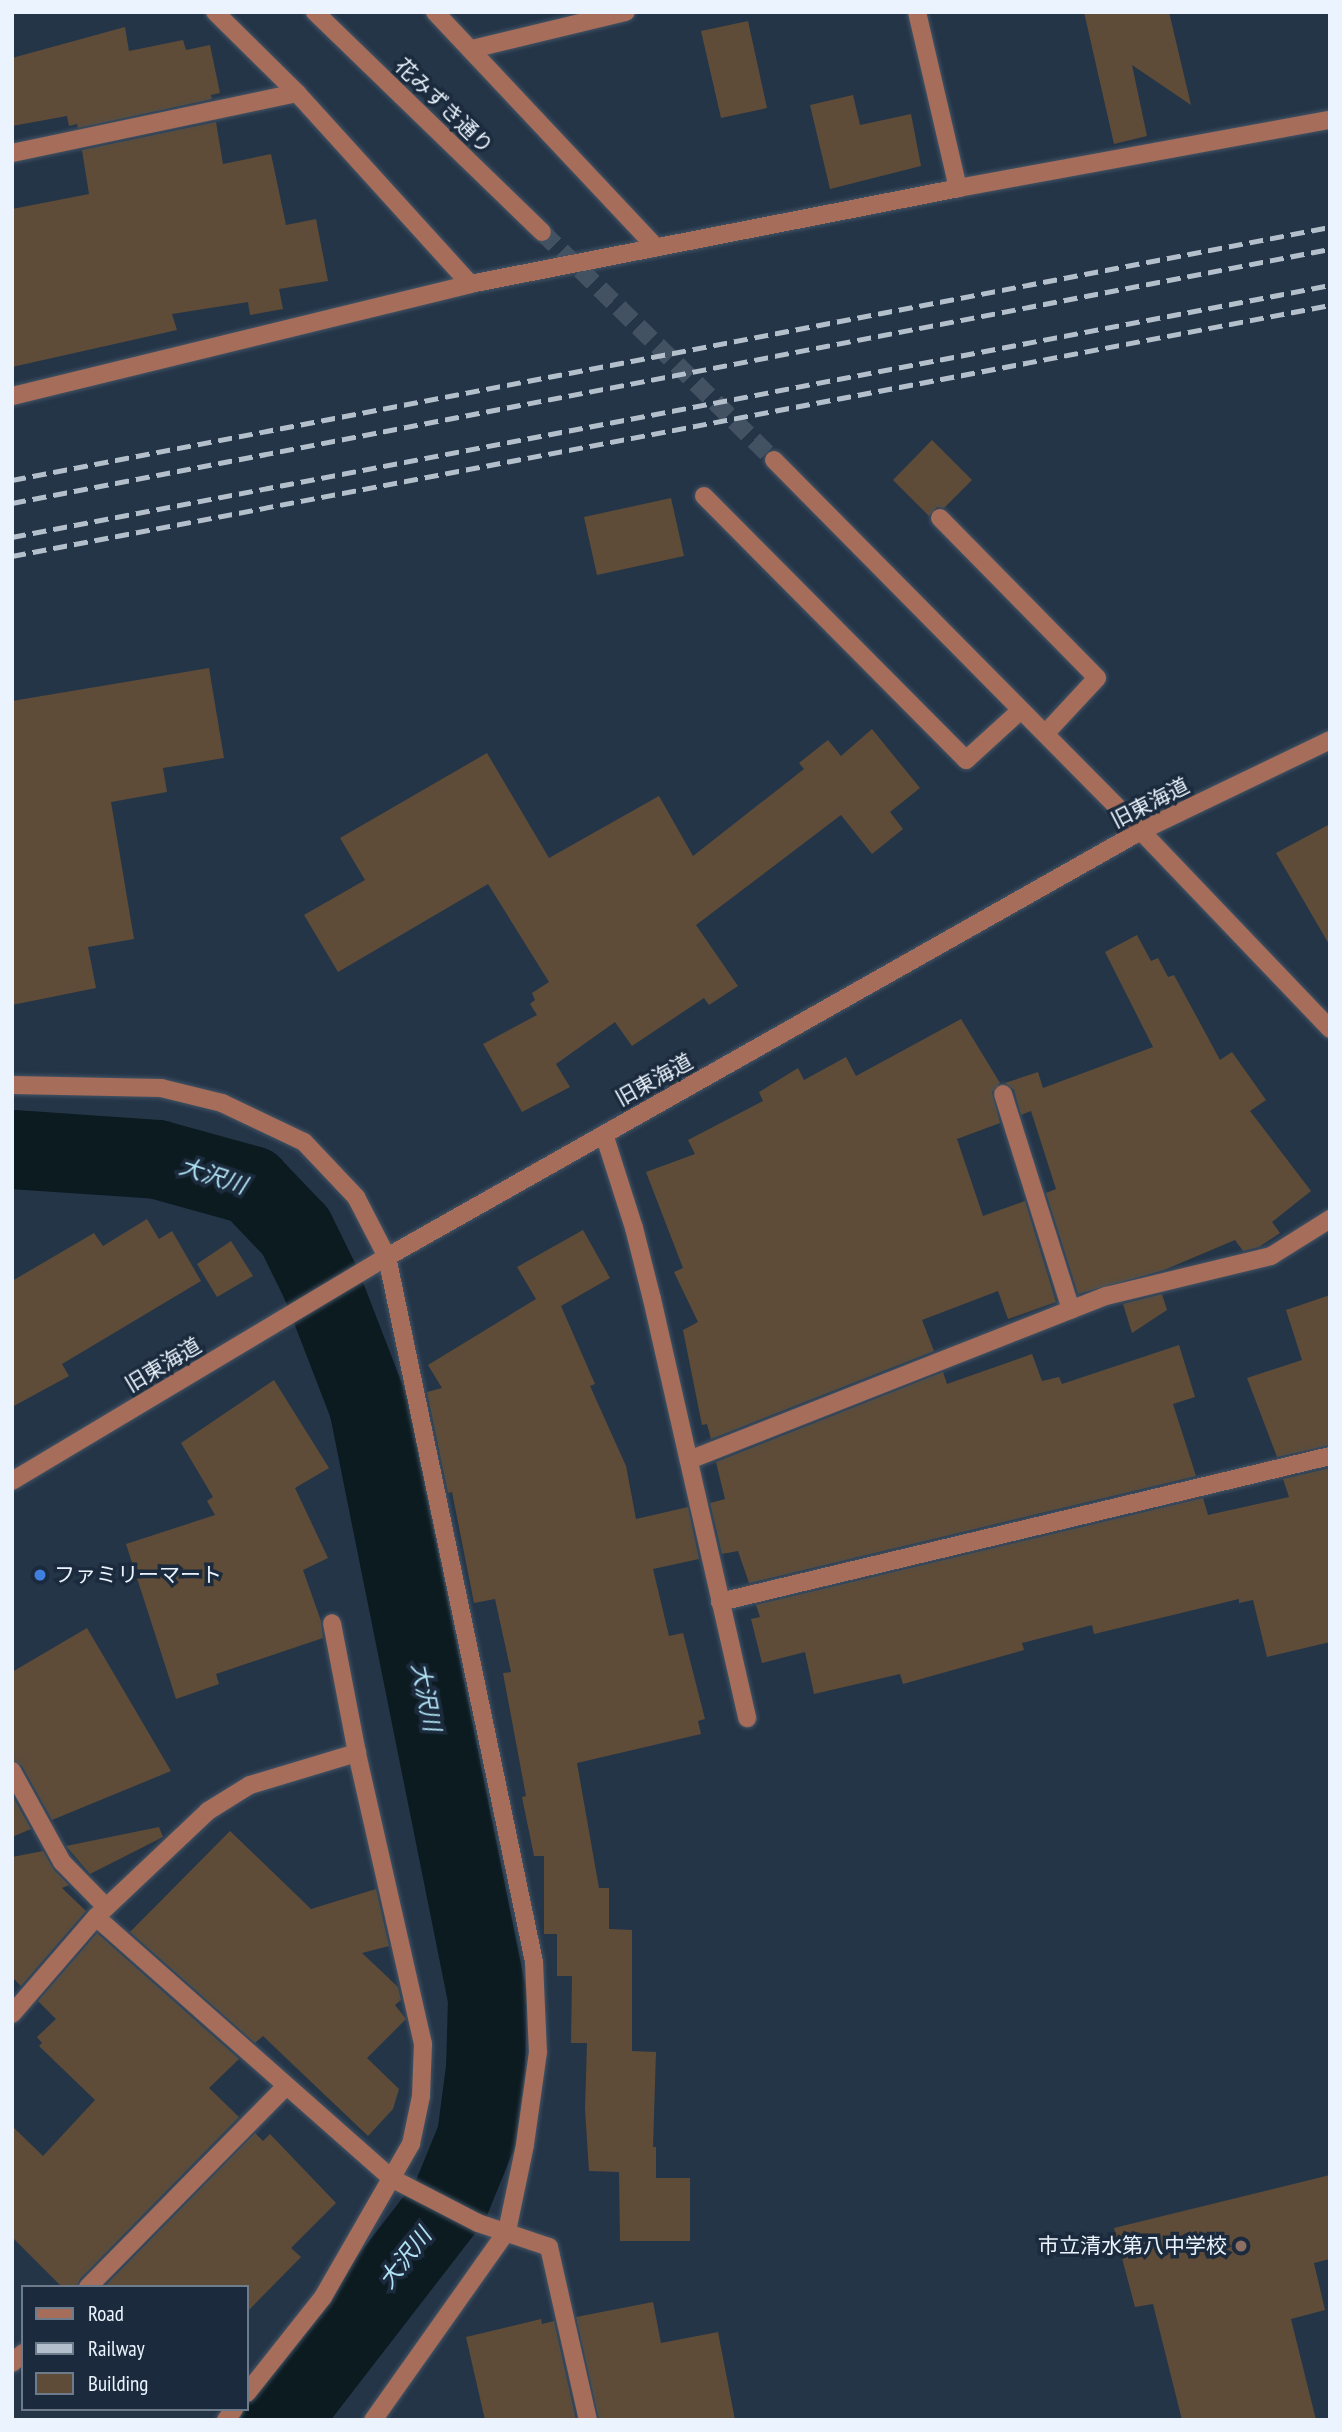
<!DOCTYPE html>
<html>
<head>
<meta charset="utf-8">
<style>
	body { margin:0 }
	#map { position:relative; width:1342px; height:2432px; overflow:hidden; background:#243548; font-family:"PT Sans Narrow","Noto Sans JP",sans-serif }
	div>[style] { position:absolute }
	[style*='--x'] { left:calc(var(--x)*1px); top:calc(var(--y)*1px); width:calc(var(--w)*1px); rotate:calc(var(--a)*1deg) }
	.river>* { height:79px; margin:-39.5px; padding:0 39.5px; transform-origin:39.5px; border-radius:39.5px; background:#0c1b20 }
	.building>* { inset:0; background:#5e4c38 }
	.minor-tunnel>* { height:18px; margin-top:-9px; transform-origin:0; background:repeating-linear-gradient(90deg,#425263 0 18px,transparent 0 27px) }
	.roads { filter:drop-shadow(0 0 2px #445465) drop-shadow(0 0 2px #445465) }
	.minor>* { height:18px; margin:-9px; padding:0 9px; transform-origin:9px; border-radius:9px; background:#a56d5a }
	.rail>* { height:5px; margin-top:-2.5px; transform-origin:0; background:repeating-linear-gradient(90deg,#b4bfcc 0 14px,transparent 0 21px) }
	.dots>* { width:19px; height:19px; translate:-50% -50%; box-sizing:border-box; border:4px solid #1b2b3d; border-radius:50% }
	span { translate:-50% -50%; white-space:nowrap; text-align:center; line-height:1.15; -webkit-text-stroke:7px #1b2b3d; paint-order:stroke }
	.street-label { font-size:21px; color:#ebf4fe }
	.poi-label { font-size:21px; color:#ebf4fe }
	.left { translate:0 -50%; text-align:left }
	.right { translate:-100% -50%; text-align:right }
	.water-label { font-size:23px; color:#b0e2f3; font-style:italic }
	.frame { position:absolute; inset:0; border:14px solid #ebf4fe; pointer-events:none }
	.legend { position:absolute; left:21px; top:2285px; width:228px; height:126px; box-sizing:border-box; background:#1b2b3d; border:2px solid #6e7b8a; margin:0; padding:9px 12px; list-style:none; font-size:21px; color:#ebf4fe }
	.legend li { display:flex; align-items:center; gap:14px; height:35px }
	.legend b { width:35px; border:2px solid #6e7b8a }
</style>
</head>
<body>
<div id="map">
	<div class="river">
		<i style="--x:12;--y:1149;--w:145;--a:3.9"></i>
		<i style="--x:157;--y:1159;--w:98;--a:15.5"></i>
		<i style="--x:251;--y:1185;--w:64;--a:46.3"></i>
		<i style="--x:295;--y:1231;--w:59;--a:63.9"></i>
		<i style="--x:321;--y:1284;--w:131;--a:68.9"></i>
		<i style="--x:368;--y:1406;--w:604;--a:78.63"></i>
		<i style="--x:487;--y:1998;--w:70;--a:91.6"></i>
		<i style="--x:485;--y:2068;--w:69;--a:97.5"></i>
		<i style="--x:476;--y:2136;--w:69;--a:112.1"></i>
		<i style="--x:450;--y:2200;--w:278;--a:127.7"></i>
	</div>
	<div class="building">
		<i style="clip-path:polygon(1084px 12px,1169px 12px,1191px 105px,1132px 65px,1147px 136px,1114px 144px)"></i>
		<i style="clip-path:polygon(748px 21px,767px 108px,721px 118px,701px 31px)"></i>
		<i style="clip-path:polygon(125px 27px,129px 51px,183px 40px,186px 50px,210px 45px,220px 93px,211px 95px,212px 99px,78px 128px,77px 124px,69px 126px,67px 116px,12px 126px,12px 58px)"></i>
		<i style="clip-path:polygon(853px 95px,860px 125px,911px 114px,921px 166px,830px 189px,810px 105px)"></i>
		<i style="clip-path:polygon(216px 122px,223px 164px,271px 154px,286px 225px,316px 219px,328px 281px,279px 289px,283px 309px,250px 315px,248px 302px,172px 314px,177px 330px,12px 367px,12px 209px,89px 194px,82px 150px)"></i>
		<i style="clip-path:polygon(932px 440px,972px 480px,944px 508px,937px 507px,929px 516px,893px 480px)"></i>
		<i style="clip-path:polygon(671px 498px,684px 556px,597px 575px,584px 517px)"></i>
		<i style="clip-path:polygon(209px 668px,224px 758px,163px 768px,167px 792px,111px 802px,134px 939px,88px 947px,96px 988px,12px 1005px,12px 701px)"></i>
		<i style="clip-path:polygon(872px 729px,920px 788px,890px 812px,903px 829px,872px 854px,841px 815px,696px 925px,738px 986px,709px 1005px,704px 998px,632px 1046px,615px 1022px,556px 1064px,570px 1087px,522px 1112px,483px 1044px,537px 1015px,530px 1004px,535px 1000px,532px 993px,549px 982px,488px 884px,338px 972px,304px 915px,365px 880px,340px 838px,487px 753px,549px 858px,659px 796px,693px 856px,804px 769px,799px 763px,828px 740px,841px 756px)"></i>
		<i style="clip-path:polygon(1330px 824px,1330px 946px,1276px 853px)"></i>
		<i style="clip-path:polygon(1137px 935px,1151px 961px,1158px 958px,1168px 977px,1174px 975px,1220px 1060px,1232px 1052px,1266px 1100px,1250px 1111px,1311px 1191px,1272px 1222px,1280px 1233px,1259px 1247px,1243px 1251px,1235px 1240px,1164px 1270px,1078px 1294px,1046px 1193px,1056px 1189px,1031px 1111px,1021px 1115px,1014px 1090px,1005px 1083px,1038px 1072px,1043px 1088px,1153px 1047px,1105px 952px)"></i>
		<i style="clip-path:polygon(961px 1019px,1000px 1083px,992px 1092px,1000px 1123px,957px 1139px,983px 1216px,1025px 1201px,1056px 1302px,1008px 1319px,998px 1291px,922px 1320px,934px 1351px,711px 1439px,707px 1424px,702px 1425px,683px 1330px,698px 1322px,674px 1272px,683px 1268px,646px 1172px,695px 1154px,688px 1140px,763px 1101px,759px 1092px,798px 1068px,804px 1080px,846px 1057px,856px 1076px)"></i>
		<i style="clip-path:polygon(147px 1219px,159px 1239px,172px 1231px,201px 1281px,62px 1364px,69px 1376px,12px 1407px,12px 1281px,94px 1233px,103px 1246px)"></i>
		<i style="clip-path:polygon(583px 1230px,610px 1278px,561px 1306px,595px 1384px,590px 1386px,626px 1466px,636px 1519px,688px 1507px,699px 1559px,653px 1569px,669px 1636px,683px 1633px,705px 1719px,698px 1721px,701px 1734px,577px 1763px,599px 1888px,609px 1888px,609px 1929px,632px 1930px,632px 2051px,656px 2052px,653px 2147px,656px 2147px,656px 2178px,690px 2178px,690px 2241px,620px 2241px,619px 2172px,589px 2171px,585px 2109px,587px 2043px,571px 2043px,572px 1976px,557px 1976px,557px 1934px,544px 1934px,544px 1856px,534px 1856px,522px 1797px,526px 1796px,503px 1673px,511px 1672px,495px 1599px,474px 1603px,452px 1492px,448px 1493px,427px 1392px,442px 1388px,428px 1365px,536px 1299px,517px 1267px)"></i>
		<i style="clip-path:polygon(231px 1241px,253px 1276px,217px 1297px,197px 1264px)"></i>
		<i style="clip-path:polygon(1162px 1294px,1167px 1310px,1132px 1333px,1123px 1304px)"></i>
		<i style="clip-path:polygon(1330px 1295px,1330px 1445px,1277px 1457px,1247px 1378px,1302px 1360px,1286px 1310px)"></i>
		<i style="clip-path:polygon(1179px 1345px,1195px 1397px,1173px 1404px,1196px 1476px,749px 1583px,738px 1551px,722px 1554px,710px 1503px,725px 1499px,716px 1462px,943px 1372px,947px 1384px,1032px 1354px,1042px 1381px,1059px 1377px,1062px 1384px)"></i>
		<i style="clip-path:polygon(274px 1380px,329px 1468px,295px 1488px,328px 1558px,303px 1570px,321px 1621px,323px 1638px,216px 1674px,219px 1684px,176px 1699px,126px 1544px,215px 1515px,207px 1501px,213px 1497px,181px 1443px)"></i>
		<i style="clip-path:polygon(1330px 1468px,1330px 1642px,1267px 1657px,1253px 1600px,1239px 1603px,1239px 1599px,1094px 1634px,1092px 1625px,1022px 1643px,1024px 1650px,903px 1684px,900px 1674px,814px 1694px,805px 1652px,762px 1663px,751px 1619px,760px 1617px,756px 1605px,1203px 1498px,1208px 1515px,1289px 1497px,1283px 1479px)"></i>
		<i style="clip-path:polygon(87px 1628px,171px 1771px,52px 1820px,22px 1766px,12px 1760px,12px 1672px)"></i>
		<i style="clip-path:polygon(12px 1795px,31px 1829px,12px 1837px)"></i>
		<i style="clip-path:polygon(159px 1827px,163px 1837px,90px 1874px,66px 1846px)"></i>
		<i style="clip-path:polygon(230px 1831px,311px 1909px,376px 1889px,389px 1946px,362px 1953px,398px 1987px,401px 2000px,395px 2005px,406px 2019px,367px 2058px,399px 2089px,393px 2109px,368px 2136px,263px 2036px,255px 2043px,130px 1932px)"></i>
		<i style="clip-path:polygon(43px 1851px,54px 1870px,69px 1885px,62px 1888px,86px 1911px,21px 1986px,12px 1977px,12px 1857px)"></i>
		<i style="clip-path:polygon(97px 1933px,239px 2059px,209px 2088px,239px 2117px,80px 2279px,77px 2287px,62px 2287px,12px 2237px,12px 2126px,43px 2156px,95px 2100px,39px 2046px,42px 2043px,37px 2037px,56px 2019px,38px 2001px)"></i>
		<i style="clip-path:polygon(255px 2133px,263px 2141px,270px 2134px,336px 2203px,291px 2248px,301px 2257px,247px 2312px,247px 2287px,104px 2287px)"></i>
		<i style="clip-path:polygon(1330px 2175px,1330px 2259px,1314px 2263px,1325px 2310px,1291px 2319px,1316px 2420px,1182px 2420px,1153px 2304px,1135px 2307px,1114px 2228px)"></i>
		<i style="clip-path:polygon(653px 2302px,661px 2343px,718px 2332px,735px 2420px,599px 2420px,576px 2317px)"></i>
		<i style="clip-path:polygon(541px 2319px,542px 2324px,554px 2321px,576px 2420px,485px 2420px,466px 2337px)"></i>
	</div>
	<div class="minor-tunnel">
		<i style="--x:542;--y:232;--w:325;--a:44.5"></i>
	</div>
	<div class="roads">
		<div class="minor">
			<i style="--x:215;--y:12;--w:115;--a:44.6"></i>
			<i style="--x:297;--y:93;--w:258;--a:47.8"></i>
			<i style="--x:315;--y:12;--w:316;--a:44.1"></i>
			<i style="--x:435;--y:12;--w:323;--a:46.8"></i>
			<i style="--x:917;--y:12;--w:181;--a:76.9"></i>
			<i style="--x:472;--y:49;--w:158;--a:-13.5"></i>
			<i style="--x:12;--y:153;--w:291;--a:-11.9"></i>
			<i style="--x:12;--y:396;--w:471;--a:-13.7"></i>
			<i style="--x:470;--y:284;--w:497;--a:-11.1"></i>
			<i style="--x:958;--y:188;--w:378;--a:-10.4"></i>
			<i style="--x:774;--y:460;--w:522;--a:45.31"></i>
			<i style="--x:1141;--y:831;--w:274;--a:46.3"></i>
			<i style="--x:704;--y:496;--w:372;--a:45.2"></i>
			<i style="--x:966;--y:760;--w:74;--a:-42.3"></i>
			<i style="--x:940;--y:518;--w:224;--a:45.5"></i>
			<i style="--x:1097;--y:678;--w:76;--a:132.9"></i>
			<i style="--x:12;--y:1085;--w:149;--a:1.2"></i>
			<i style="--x:161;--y:1088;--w:63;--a:13.8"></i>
			<i style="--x:222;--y:1103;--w:91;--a:25.4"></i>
			<i style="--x:304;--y:1142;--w:76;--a:46.6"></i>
			<i style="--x:356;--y:1197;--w:68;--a:62.7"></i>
			<i style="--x:387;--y:1257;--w:720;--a:78.22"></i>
			<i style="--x:534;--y:1962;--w:90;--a:87.5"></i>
			<i style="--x:538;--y:2052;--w:94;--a:98"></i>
			<i style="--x:525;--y:2145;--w:88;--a:101.8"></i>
			<i style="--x:507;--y:2231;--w:232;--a:125.3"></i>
			<i style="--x:1003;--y:1094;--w:226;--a:72.5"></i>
			<i style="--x:604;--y:1134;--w:99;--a:72.3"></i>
			<i style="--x:634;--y:1228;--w:73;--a:75.8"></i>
			<i style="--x:652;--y:1299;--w:430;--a:77.2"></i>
			<i style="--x:689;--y:1460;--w:448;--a:-21.5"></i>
			<i style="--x:1106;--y:1296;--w:170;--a:-13.6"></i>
			<i style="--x:1271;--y:1256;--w:70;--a:-32.1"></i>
			<i style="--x:12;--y:1481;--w:437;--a:-30.9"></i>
			<i style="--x:387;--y:1257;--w:866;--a:-29.47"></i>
			<i style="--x:1141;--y:831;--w:210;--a:-25.7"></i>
			<i style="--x:720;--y:1602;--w:627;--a:-13.46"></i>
			<i style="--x:12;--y:1771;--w:104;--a:61.2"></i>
			<i style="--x:62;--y:1862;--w:63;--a:45.6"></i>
			<i style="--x:96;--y:1917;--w:154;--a:-43.4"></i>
			<i style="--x:208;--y:1811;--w:49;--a:-31.8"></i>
			<i style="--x:250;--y:1785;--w:112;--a:-16.7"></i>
			<i style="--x:12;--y:2014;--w:128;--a:-49.1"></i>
			<i style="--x:96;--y:1917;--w:394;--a:41.5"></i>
			<i style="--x:391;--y:2178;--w:98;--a:27.3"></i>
			<i style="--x:478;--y:2223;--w:75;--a:18.7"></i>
			<i style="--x:549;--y:2247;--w:177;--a:77.3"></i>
			<i style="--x:88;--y:2287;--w:281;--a:-45.4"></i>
			<i style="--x:12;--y:2363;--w:15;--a:-42"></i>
			<i style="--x:247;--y:2393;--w:122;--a:-51.6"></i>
			<i style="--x:323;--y:2297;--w:177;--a:-60.1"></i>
			<i style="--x:411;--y:2144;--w:49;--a:-78.2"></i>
			<i style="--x:421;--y:2096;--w:52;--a:-87.8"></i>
			<i style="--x:423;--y:2044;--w:298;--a:-102.8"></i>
			<i style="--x:357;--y:1753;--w:132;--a:-100.9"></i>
			<i style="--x:226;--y:2420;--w:14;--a:-54"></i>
		</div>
	</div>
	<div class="rail">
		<i style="--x:12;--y:480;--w:1342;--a:-10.87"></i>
		<i style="--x:12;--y:503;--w:1342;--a:-10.91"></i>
		<i style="--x:12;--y:537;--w:1342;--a:-10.82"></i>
		<i style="--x:12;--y:556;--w:1342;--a:-10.78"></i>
	</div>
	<div class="dots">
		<i style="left:40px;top:1575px;background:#3f7fe0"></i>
		<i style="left:1241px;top:2246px;background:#8d6e63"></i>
	</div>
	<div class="street-label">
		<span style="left:444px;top:106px;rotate:44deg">花みずき通り</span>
		<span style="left:1150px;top:803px;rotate:-27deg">旧東海道</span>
		<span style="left:654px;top:1080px;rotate:-29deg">旧東海道</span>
		<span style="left:163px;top:1365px;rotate:-31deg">旧東海道</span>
	</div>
	<div class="poi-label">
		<span class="left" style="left:54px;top:1575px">ファミリーマート</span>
		<span class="right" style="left:1227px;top:2246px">市立清水第八中学校</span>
	</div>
	<div class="water-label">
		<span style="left:213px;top:1176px;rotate:18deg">大沢川</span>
		<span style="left:426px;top:1697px;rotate:79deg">大沢川</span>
		<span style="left:405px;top:2258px;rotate:-52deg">大沢川</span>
	</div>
	<div class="frame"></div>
	<ul class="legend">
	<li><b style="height:9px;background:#a56d5a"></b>Road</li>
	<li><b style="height:9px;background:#b4bfcc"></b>Railway</li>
	<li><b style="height:19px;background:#5e4c38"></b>Building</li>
	</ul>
</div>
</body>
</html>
